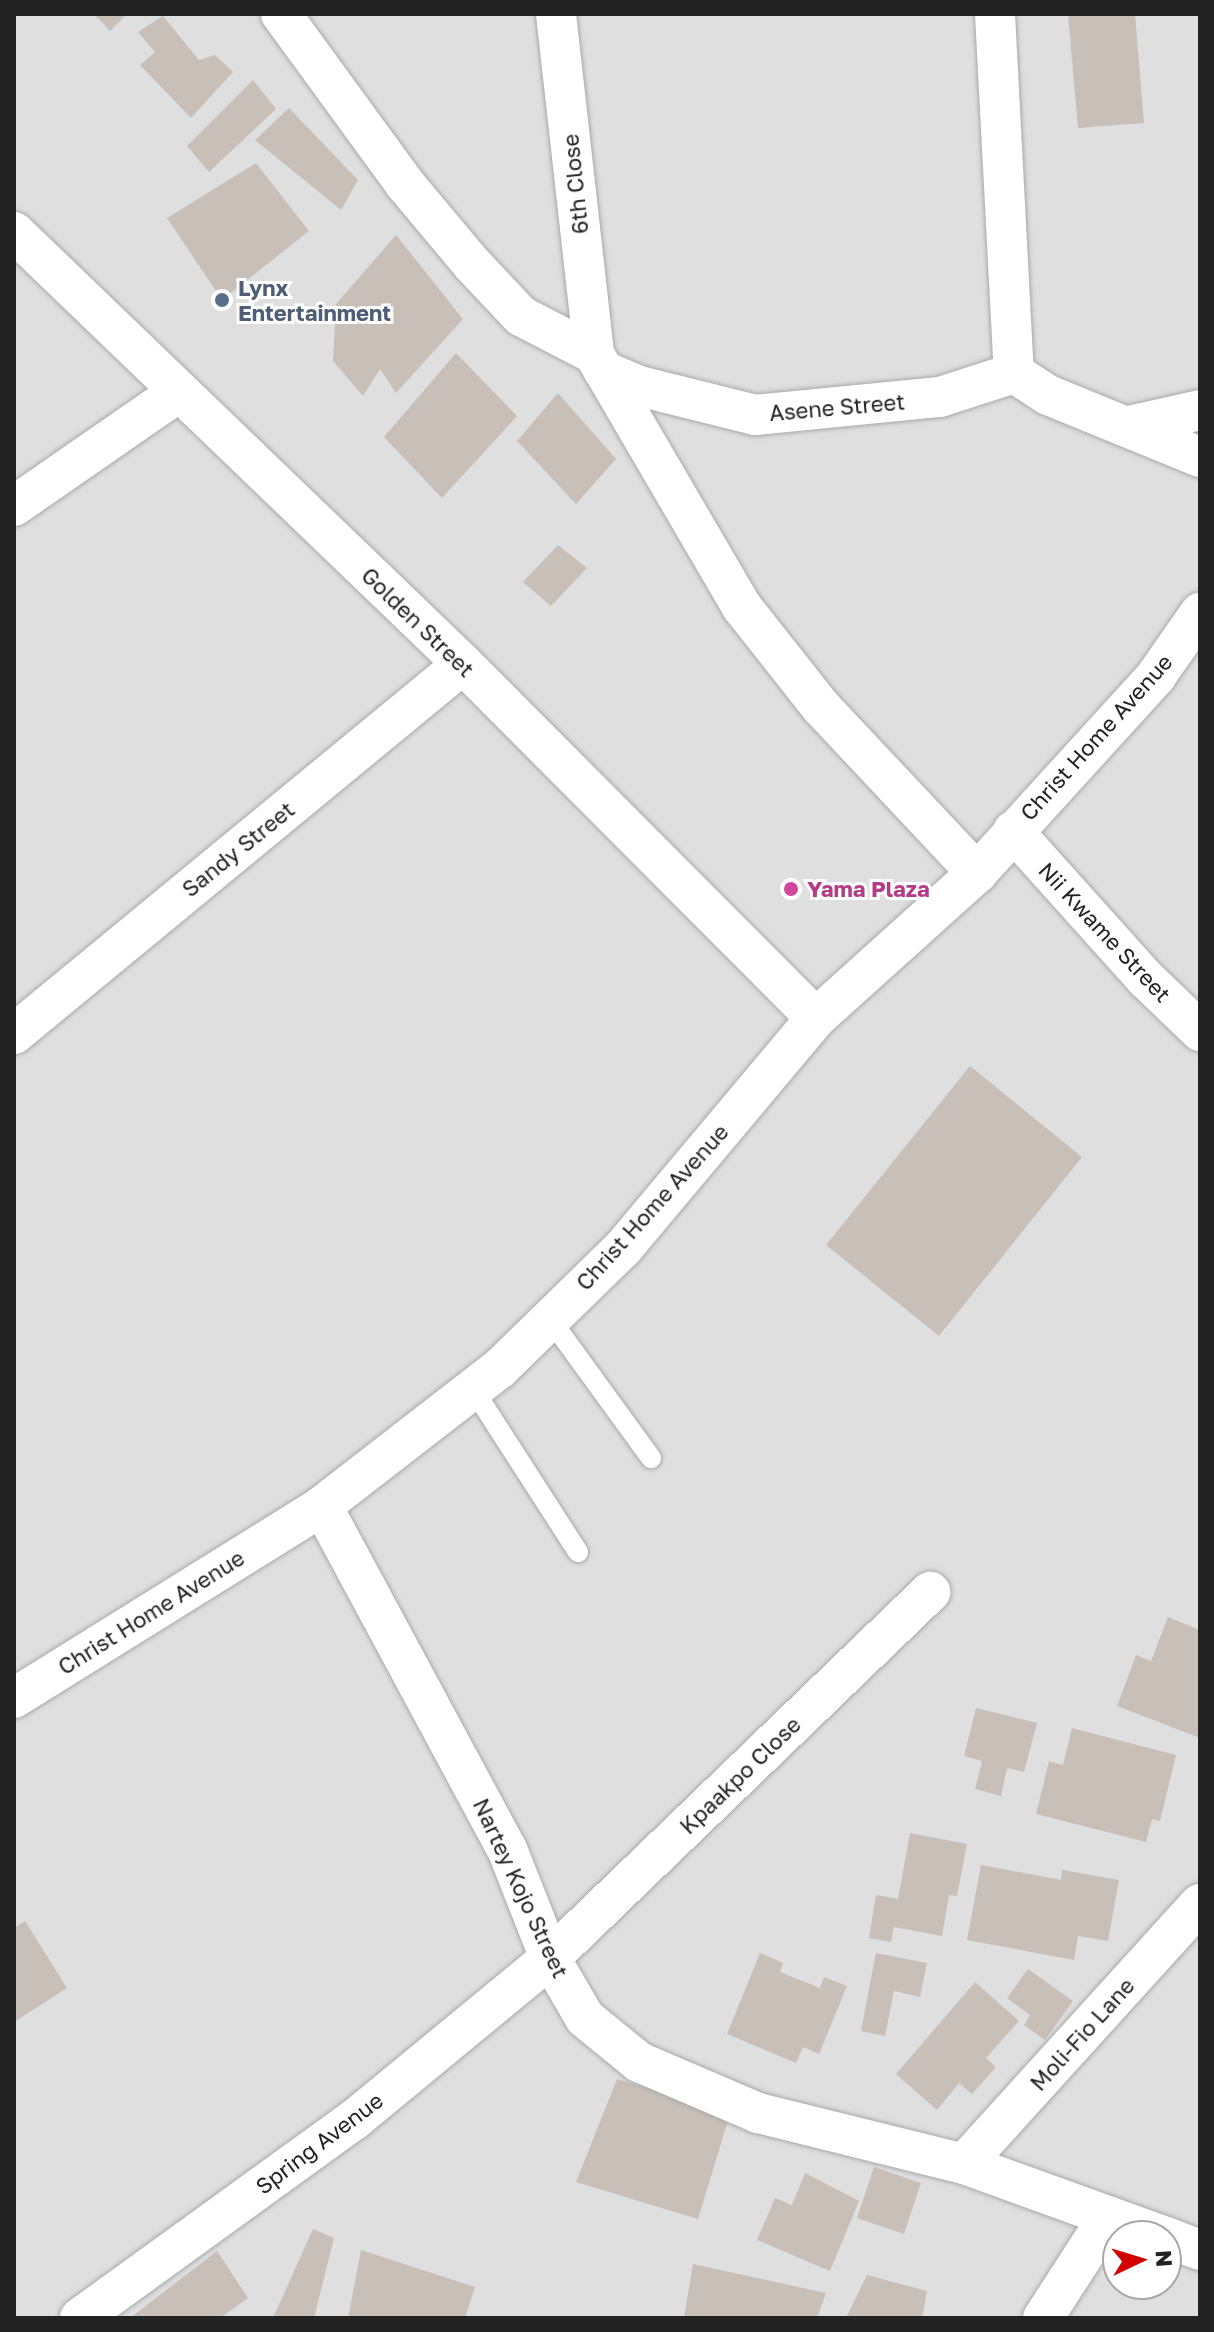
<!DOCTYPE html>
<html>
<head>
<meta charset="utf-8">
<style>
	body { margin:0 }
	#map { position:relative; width:1214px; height:2332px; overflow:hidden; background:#f2efe9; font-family:"Golos Text",sans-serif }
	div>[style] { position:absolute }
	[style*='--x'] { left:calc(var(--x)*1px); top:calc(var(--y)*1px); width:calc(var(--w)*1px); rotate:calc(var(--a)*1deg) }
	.residential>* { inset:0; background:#e0dfdf }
	.building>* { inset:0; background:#c7bfb8 }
	.roads { filter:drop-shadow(0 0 2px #a9a9a9) drop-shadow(0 0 2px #a9a9a9) }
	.lane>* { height:20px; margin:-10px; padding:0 10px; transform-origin:10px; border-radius:10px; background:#fff }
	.street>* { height:40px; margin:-20px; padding:0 20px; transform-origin:20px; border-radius:20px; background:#fff }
	.dots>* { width:22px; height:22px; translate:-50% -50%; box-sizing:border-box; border:4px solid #fff; border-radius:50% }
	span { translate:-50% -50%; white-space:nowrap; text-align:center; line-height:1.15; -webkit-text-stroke:6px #fff; paint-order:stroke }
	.street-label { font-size:22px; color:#222 }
	.service-label { font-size:22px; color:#4e5e75; font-weight:700 }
	.left { translate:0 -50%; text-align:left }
	.hotel-label { font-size:22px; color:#b23c85; font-weight:700 }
	.frame { position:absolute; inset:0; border:16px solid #222; pointer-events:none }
	.north { position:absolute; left:1102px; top:2220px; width:80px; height:80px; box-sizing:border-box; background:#fff; border:2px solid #a7a7a7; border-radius:50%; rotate:86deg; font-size:22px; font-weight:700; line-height:32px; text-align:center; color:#222 }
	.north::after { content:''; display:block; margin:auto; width:28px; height:36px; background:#d40000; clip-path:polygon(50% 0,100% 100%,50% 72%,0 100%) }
</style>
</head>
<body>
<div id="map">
	<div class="residential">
		<i style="clip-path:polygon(evenodd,14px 14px,1200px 14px,1200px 2318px,14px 2318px,14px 14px,1118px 2236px,1166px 2236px,1166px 2284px,1118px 2284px,1118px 2236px)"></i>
	</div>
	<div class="building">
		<i style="clip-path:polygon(94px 14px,127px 14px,110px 31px)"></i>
		<i style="clip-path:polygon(1068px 14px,1135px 14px,1144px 123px,1078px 128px)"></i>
		<i style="clip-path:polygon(163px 16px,199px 60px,215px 55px,233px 72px,191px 118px,140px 65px,155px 52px,138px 32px)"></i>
		<i style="clip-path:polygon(253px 80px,276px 109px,209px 172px,187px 146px)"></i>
		<i style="clip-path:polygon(289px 108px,358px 180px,341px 210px,255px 140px)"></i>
		<i style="clip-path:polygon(256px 163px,309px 231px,222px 300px,167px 218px)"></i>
		<i style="clip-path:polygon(396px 235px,463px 319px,396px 393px,380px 369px,363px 396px,333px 361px,336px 304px)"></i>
		<i style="clip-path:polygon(456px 353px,517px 416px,442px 498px,384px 437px)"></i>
		<i style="clip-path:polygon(558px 393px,616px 459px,576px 504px,517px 441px)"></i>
		<i style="clip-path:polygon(558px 545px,587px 568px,551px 606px,523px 582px)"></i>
		<i style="clip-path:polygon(970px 1066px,1082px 1157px,939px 1336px,826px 1245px)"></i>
		<i style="clip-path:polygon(1168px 1617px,1200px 1630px,1200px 1738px,1117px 1706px,1136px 1655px,1151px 1661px)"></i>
		<i style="clip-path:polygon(976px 1708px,1037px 1723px,1024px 1772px,1007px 1768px,1001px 1796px,975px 1789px,982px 1761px,964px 1756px)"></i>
		<i style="clip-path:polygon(1072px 1728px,1176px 1755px,1160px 1821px,1152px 1819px,1146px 1842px,1036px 1814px,1049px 1761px,1063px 1765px)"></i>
		<i style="clip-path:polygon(910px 1833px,967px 1844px,957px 1896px,949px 1895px,942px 1936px,894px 1927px,891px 1942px,869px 1938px,876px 1895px,898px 1899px)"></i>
		<i style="clip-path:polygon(981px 1865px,1061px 1880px,1062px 1870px,1119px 1880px,1108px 1941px,1078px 1936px,1074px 1960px,967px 1940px)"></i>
		<i style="clip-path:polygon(25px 1921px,67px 1988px,14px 2022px,14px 1928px)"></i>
		<i style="clip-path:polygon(760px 1953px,783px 1963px,780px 1972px,820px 1988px,824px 1977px,847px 1986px,819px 2054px,803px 2047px,796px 2063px,727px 2034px)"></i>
		<i style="clip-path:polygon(876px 1953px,927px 1963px,920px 1997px,894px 1991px,885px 2036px,861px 2031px)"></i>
		<i style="clip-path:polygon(1028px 1969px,1073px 2001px,1045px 2040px,1024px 2025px,1030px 2015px,1007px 1998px)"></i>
		<i style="clip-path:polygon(975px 1982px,1019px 2021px,986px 2058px,996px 2067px,972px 2094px,959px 2083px,937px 2110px,896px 2074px)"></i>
		<i style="clip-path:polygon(617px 2079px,730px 2114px,698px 2219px,576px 2182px)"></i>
		<i style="clip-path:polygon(874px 2167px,921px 2183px,904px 2234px,857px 2218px)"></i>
		<i style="clip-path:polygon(805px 2173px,859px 2201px,830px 2271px,757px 2240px,775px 2198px,792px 2205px)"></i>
		<i style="clip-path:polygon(313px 2229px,334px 2238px,314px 2318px,273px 2318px)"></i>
		<i style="clip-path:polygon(361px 2250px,475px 2287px,465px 2318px,348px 2318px)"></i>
		<i style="clip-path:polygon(217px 2251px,248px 2298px,220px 2318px,130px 2318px)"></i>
		<i style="clip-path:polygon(693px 2264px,826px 2293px,817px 2318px,684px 2318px)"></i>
		<i style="clip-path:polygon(867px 2275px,927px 2291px,922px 2318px,846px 2318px)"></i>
	</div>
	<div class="roads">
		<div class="lane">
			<i style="--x:550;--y:1319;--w:172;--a:54"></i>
			<i style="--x:473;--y:1389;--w:194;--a:57.2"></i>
		</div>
		<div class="street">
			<i style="--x:281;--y:14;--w:210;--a:53.9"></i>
			<i style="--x:405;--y:184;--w:104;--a:50.1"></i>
			<i style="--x:472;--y:264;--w:71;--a:46.7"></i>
			<i style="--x:521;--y:316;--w:82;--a:27.5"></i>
			<i style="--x:594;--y:354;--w:20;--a:60"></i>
			<i style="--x:604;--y:371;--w:38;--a:23"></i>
			<i style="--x:639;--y:386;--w:120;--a:14"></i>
			<i style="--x:755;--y:415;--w:186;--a:-5.6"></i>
			<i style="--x:940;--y:397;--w:78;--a:-18"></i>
			<i style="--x:556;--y:14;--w:342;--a:83.6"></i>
			<i style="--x:995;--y:14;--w:360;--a:87"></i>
			<i style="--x:14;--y:232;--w:623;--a:43.89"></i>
			<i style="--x:463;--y:664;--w:500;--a:45.1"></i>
			<i style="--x:604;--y:371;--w:273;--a:59.7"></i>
			<i style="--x:742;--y:607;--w:127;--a:51.7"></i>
			<i style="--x:821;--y:707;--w:228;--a:46.8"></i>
			<i style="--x:1014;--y:373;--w:40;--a:32.9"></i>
			<i style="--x:1048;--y:395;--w:164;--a:22.2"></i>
			<i style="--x:1129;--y:426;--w:73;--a:-12.7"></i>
			<i style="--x:14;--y:506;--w:198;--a:-34.7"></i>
			<i style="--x:1013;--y:831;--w:199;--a:48.1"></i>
			<i style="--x:1146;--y:979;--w:75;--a:43.9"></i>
			<i style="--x:14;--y:1034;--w:582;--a:-39.49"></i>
			<i style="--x:322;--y:1506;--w:390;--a:61.7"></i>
			<i style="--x:507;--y:1849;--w:117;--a:68.5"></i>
			<i style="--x:550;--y:1958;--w:69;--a:59.7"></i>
			<i style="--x:585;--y:2018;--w:70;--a:39.2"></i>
			<i style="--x:639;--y:2062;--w:129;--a:23.2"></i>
			<i style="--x:758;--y:2113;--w:212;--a:13.9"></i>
			<i style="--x:964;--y:2164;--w:212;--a:19.9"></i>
			<i style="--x:14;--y:1698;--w:363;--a:-31.9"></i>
			<i style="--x:322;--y:1506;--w:225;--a:-37.8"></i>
			<i style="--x:500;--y:1368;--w:172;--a:-44.3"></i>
			<i style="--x:623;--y:1248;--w:300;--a:-50"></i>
			<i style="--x:816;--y:1018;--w:217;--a:-42"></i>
			<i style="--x:977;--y:873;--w:266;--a:-47.7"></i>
			<i style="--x:1156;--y:676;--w:77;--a:-55.1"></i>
			<i style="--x:964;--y:2164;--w:351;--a:-47.8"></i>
			<i style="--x:1166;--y:2237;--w:36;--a:21"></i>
			<i style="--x:80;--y:2318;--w:339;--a:-35.9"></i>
			<i style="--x:355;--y:2119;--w:253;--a:-39.5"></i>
			<i style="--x:550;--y:1958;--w:528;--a:-43.92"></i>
			<i style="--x:1043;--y:2318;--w:121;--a:-57.1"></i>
		</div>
	</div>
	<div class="dots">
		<i style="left:222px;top:300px;background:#5c6f8a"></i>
		<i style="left:791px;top:889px;background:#d1479c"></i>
	</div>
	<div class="street-label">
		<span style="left:575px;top:184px;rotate:-96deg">6th Close</span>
		<span style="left:837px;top:407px;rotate:-5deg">Asene Street</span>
		<span style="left:418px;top:622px;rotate:44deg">Golden Street</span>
		<span style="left:1096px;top:737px;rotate:-48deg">Christ Home Avenue</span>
		<span style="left:238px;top:849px;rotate:-39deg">Sandy Street</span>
		<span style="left:1105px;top:932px;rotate:47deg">Nii Kwame Street</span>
		<span style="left:652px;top:1207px;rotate:-48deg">Christ Home Avenue</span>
		<span style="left:151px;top:1612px;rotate:-32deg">Christ Home Avenue</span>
		<span style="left:740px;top:1775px;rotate:-44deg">Kpaakpo Close</span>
		<span style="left:521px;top:1888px;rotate:65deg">Nartey Kojo Street</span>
		<span style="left:1082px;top:2034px;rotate:-48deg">Moli-Fio Lane</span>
		<span style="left:319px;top:2143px;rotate:-37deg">Spring Avenue</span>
	</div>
	<div class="service-label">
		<span class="left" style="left:238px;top:300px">Lynx<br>Entertainment</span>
	</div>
	<div class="hotel-label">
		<span class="left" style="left:807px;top:889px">Yama Plaza</span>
	</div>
	<div class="frame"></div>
	<div class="north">N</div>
</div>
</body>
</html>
